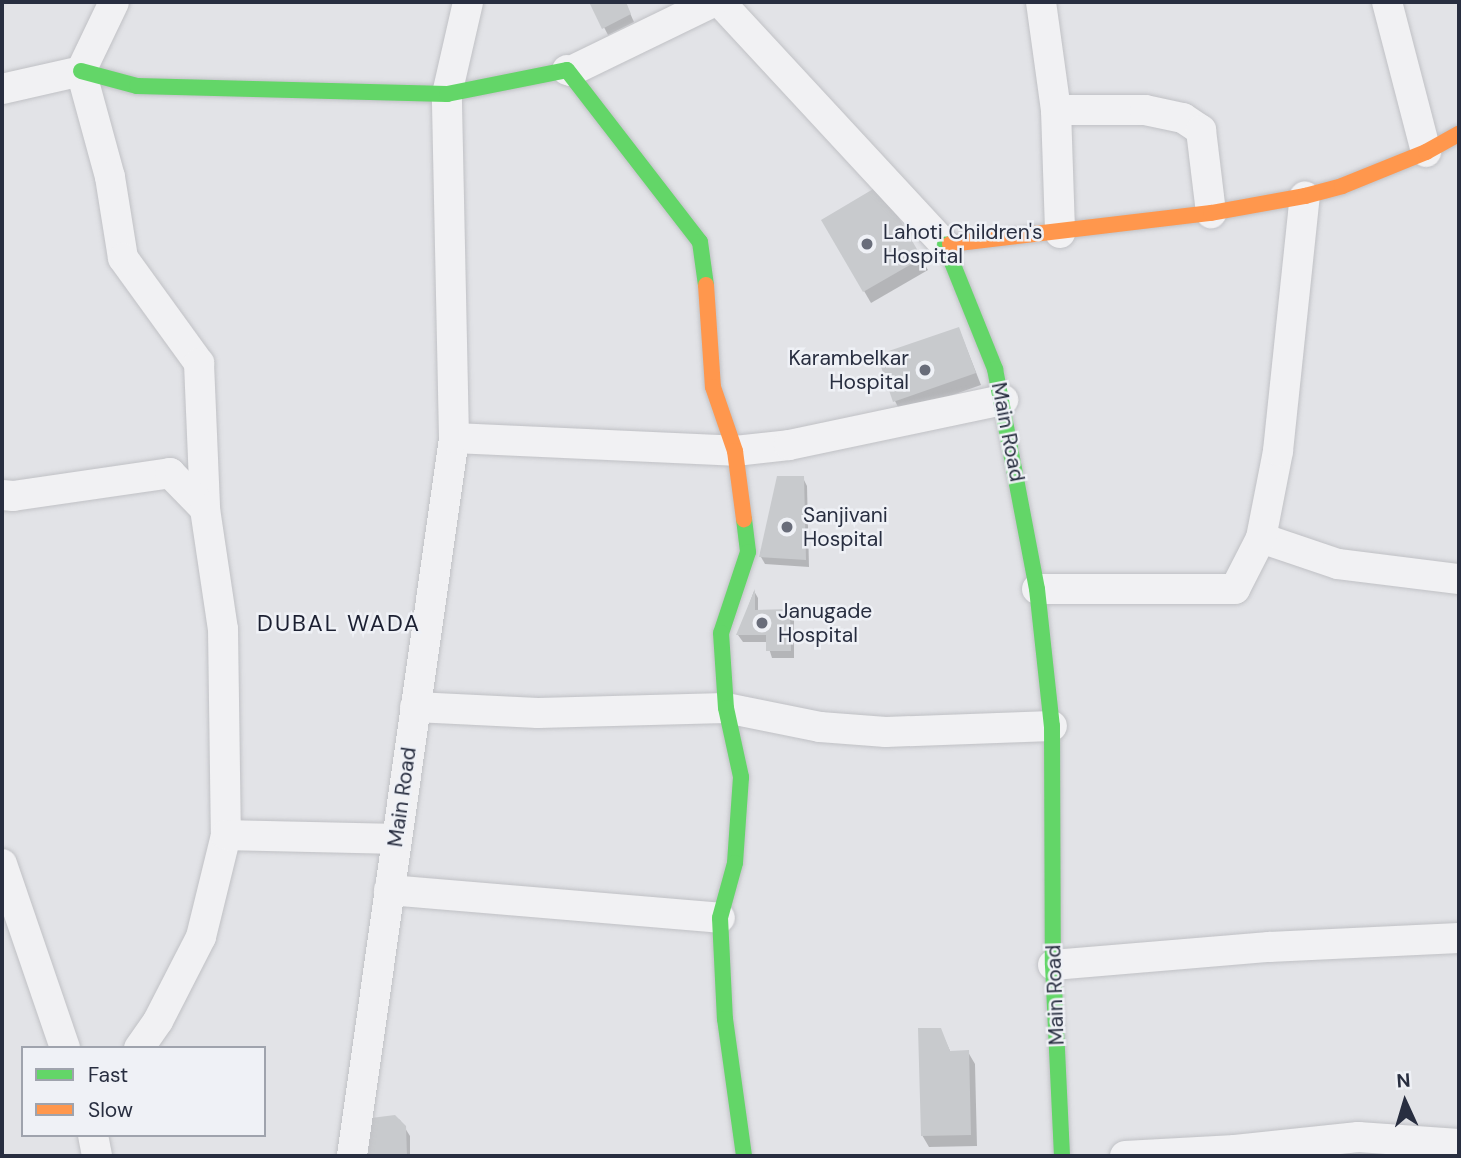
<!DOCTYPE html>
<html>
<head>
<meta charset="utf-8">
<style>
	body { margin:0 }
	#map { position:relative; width:1461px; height:1158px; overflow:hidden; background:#e2e3e7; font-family:"DM Sans",sans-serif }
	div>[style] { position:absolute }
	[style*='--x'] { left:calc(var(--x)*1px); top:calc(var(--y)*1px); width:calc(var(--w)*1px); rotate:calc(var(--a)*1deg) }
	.shadow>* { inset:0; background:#0003 }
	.building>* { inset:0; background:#c8cacd }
	.roads { filter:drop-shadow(0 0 2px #c0c1c5) drop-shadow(0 0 2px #c0c1c5) }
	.street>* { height:30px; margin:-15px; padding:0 15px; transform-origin:15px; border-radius:15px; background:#f1f1f3 }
	.fast>* { height:16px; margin:-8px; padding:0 8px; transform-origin:8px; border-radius:8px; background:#63d668 }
	.slow>* { height:16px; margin:-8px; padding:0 8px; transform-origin:8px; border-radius:8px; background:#ff974d }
	.dots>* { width:19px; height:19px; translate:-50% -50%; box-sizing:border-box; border:4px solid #eff1f6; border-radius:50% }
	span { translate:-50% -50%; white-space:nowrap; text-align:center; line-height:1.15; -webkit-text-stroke:5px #eff1f6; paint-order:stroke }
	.poi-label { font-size:21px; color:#282e40 }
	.left { translate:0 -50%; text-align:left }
	.right { translate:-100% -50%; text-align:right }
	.street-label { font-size:21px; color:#282e40 }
	.neighbourhood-label { font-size:23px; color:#1b1f31; letter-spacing:2px }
	.frame { position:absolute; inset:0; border:4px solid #282e40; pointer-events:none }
	.legend { position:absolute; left:21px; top:1046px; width:245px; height:91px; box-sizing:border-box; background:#eff1f6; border:2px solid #9fa3ad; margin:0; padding:9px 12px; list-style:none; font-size:21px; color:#282e40 }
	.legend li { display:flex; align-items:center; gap:14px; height:35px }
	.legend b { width:35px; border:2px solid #9fa3ad }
	.north { position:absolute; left:1370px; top:1067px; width:70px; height:70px; -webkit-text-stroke:5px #eff1f6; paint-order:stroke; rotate:356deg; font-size:19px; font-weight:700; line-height:28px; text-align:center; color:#282e40 }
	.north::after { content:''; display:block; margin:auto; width:24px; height:32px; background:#282e40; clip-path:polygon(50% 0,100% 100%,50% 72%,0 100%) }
</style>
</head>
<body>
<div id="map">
	<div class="shadow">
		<i style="clip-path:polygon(591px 2px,625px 2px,634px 22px,608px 35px)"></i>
		<i style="clip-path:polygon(879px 188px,928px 270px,871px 303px,823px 220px)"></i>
		<i style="clip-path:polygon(959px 329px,981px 385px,901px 413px,895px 401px)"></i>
		<i style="clip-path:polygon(803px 478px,807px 486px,809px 567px,765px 564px,761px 557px)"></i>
		<i style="clip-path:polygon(754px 591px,758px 598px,758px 611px,789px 611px,794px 619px,794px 658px,772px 658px,767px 642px,743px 642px,738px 635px)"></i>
		<i style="clip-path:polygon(940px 1029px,951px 1053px,968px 1052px,975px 1064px,977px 1146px,929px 1147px,922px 1135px)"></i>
		<i style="clip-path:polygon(395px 1117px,400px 1120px,410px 1136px,410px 1156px,365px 1156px)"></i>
	</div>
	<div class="building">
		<i style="clip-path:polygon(589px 2px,626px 2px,631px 14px,602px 29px)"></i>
		<i style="clip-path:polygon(880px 185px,922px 258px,863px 292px,821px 220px)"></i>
		<i style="clip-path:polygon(959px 327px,976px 373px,893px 402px,877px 355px)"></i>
		<i style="clip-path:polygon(777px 476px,804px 476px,806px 560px,759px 557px)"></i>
		<i style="clip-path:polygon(755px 589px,755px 610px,790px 609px,791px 651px,766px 651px,766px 635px,736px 635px)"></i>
		<i style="clip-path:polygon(918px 1028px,941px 1028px,950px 1051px,969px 1050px,971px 1135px,921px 1136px)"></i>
		<i style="clip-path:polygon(395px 1115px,406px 1126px,407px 1156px,363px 1156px,371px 1118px)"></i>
	</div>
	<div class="roads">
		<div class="street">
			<i style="--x:720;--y:2;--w:331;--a:47.2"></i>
			<i style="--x:1041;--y:2;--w:109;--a:82.1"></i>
			<i style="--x:1056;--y:110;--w:123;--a:88.1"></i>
			<i style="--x:1387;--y:2;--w:155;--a:75.4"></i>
			<i style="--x:567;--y:70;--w:4;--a:14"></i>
			<i style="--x:571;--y:71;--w:158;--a:-25.9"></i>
			<i style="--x:81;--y:71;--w:110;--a:74.7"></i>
			<i style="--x:110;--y:177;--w:82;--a:80.9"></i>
			<i style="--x:123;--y:258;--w:130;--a:54.1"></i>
			<i style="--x:199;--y:363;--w:146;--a:87.6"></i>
			<i style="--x:2;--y:89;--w:81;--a:-12.8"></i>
			<i style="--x:81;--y:71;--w:76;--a:-64.4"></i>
			<i style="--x:1056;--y:110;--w:89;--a:0"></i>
			<i style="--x:1145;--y:110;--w:39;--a:12"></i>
			<i style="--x:1183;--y:118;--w:22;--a:34"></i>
			<i style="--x:1201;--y:130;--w:84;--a:83.1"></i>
			<i style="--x:454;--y:438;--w:281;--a:2.6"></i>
			<i style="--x:735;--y:451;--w:54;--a:-6.3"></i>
			<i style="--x:789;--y:445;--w:219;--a:-11.9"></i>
			<i style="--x:2;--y:495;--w:11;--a:5"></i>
			<i style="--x:13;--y:496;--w:159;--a:-8.3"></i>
			<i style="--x:170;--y:473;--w:50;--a:45.8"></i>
			<i style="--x:205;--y:509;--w:121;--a:81.5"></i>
			<i style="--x:223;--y:629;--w:206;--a:89.2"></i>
			<i style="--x:226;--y:835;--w:105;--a:103.8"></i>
			<i style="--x:201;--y:937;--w:94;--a:117.1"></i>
			<i style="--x:158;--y:1021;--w:33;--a:125"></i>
			<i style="--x:1261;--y:538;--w:81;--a:18.7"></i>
			<i style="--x:1338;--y:564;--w:122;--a:7.1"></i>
			<i style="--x:1037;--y:589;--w:198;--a:0"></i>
			<i style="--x:1235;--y:589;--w:57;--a:-63"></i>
			<i style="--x:1261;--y:538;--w:89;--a:-78.9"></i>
			<i style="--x:1278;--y:451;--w:256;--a:-84"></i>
			<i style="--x:415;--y:707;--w:123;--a:2.8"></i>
			<i style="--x:538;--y:713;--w:188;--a:-1.5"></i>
			<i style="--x:726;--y:708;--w:96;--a:11.4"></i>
			<i style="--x:820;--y:727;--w:66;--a:4.3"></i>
			<i style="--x:886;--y:732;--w:166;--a:-2.1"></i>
			<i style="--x:226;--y:835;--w:170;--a:1.3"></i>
			<i style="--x:2;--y:864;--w:194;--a:71.1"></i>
			<i style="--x:389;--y:890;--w:332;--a:4.8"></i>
			<i style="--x:1053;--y:965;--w:217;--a:-4.8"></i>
			<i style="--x:1269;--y:947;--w:190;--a:-2.7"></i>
			<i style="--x:93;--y:1135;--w:21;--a:79"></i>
			<i style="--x:352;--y:1156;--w:725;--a:-81.91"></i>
			<i style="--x:454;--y:438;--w:344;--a:-91.2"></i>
			<i style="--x:447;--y:94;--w:94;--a:-77.1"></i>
			<i style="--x:1125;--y:1156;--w:110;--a:-3.1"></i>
			<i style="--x:1235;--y:1150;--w:124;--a:-6"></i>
			<i style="--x:1358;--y:1137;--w:101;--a:4"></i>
		</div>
		<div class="fast">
			<i style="--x:81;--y:71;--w:58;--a:15"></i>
			<i style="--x:137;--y:86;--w:310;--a:1.5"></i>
			<i style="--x:447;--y:94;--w:122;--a:-11.3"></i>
			<i style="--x:567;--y:70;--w:217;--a:52.3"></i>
			<i style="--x:700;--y:242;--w:43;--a:82.1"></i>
			<i style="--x:950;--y:244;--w:5;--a:169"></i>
			<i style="--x:945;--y:245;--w:134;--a:68"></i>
			<i style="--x:995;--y:369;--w:224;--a:79.2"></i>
			<i style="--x:1037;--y:589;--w:138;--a:83.8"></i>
			<i style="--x:1052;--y:726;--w:239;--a:89.8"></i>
			<i style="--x:1053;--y:965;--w:191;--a:87.3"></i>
			<i style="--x:744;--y:519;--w:33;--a:83"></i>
			<i style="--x:748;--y:552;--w:85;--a:108.4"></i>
			<i style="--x:721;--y:633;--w:75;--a:86.2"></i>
			<i style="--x:726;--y:708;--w:71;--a:77.7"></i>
			<i style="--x:741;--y:777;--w:86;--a:94"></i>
			<i style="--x:735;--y:863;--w:57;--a:105.3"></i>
			<i style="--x:720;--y:918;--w:101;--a:87.2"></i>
			<i style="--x:725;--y:1019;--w:138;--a:82.1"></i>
		</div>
		<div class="slow">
			<i style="--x:950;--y:244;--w:263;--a:-6.8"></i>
			<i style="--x:1211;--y:213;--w:96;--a:-10.3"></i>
			<i style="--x:1305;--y:196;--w:38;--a:-15"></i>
			<i style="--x:1342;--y:186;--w:91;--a:-22"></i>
			<i style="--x:1426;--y:152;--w:38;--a:-29"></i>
			<i style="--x:706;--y:285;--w:102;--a:86.1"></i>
			<i style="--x:713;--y:387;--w:68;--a:71"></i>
			<i style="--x:735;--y:451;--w:69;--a:82.5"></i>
		</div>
	</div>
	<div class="dots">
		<i style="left:867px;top:244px;background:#696d7a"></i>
		<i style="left:925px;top:370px;background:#696d7a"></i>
		<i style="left:787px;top:527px;background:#696d7a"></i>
		<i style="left:762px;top:623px;background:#696d7a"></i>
	</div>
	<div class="poi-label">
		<span class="left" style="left:883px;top:244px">Lahoti Children's<br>Hospital</span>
		<span class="right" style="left:909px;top:370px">Karambelkar<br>Hospital</span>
		<span class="left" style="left:803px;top:527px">Sanjivani<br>Hospital</span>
		<span class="left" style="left:778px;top:623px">Janugade<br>Hospital</span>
	</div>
	<div class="street-label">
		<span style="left:1008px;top:432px;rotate:79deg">Main Road</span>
		<span style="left:402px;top:797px;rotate:-82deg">Main Road</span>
		<span style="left:1055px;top:995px;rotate:-92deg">Main Road</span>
	</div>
	<div class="neighbourhood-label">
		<span style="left:339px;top:623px">DUBAL WADA</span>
	</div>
	<div class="frame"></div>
	<ul class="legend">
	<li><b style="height:9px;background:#63d668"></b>Fast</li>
	<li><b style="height:9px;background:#ff974d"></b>Slow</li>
	</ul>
	<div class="north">N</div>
</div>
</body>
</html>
